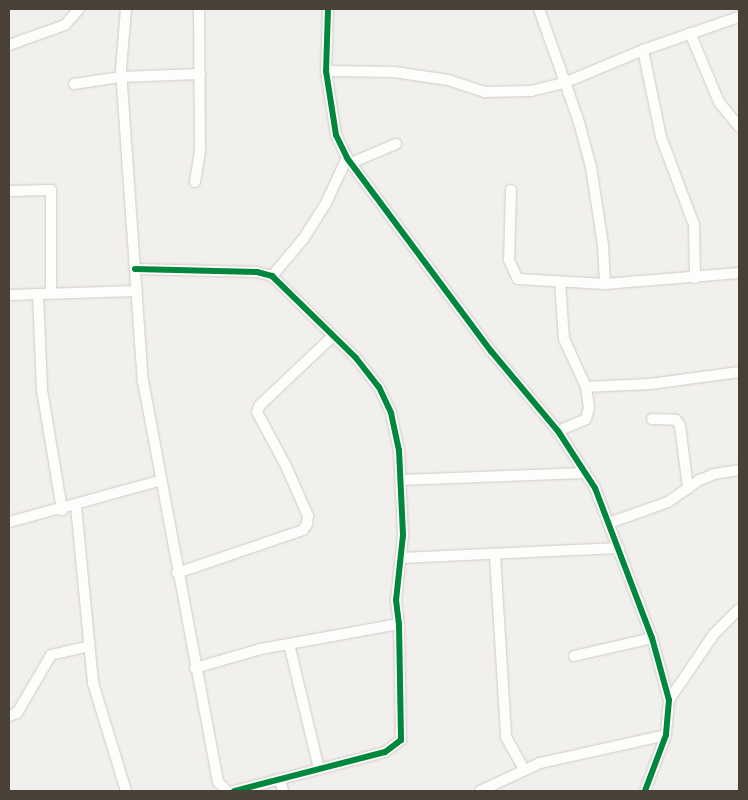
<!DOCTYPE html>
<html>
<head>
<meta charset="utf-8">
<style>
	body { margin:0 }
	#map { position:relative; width:748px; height:800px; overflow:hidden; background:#f2f0ec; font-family:"Exo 2",sans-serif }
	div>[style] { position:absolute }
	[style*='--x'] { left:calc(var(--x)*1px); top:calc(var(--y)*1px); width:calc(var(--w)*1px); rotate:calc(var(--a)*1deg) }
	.roads { filter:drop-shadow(0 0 1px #cfccc8) drop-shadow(0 0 1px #cfccc8) }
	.minor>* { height:10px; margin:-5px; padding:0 5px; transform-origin:5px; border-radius:5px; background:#fdfdfc }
	.cycleway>* { height:6px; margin:-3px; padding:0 3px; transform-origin:3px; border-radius:3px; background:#00873e }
	span { translate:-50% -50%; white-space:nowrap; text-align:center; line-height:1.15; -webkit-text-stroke:4.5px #fff; paint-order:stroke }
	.frame { position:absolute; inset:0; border:10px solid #494137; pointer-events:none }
</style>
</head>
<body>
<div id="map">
	<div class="roads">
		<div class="minor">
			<i style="--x:126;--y:9;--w:61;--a:94.7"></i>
			<i style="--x:121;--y:70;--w:312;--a:86"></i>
			<i style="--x:143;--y:381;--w:408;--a:79.4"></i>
			<i style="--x:218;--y:782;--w:13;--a:45"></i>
			<i style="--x:328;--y:9;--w:62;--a:91.8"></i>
			<i style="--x:326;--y:71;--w:65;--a:81.1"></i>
			<i style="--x:336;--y:135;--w:25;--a:64"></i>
			<i style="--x:347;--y:158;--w:241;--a:53.3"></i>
			<i style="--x:491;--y:351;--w:104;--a:50.1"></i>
			<i style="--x:558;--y:431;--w:68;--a:57"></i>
			<i style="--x:595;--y:488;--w:160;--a:69.2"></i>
			<i style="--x:652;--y:638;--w:64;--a:74.7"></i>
			<i style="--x:669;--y:700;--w:35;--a:95"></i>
			<i style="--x:666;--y:735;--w:60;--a:110.6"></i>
			<i style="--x:539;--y:9;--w:117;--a:70.5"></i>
			<i style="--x:578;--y:119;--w:50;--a:74.8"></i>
			<i style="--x:591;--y:167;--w:79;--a:81.3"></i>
			<i style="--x:603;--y:245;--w:39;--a:87"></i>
			<i style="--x:690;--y:33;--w:75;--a:67.2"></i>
			<i style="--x:719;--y:102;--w:32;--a:51"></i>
			<i style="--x:9;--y:45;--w:59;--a:-19.7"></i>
			<i style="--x:65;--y:25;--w:21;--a:-49"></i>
			<i style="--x:643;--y:50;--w:89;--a:78.3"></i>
			<i style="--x:661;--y:137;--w:94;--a:69.4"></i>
			<i style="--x:694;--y:225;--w:53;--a:88.9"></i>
			<i style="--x:326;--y:71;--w:68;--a:0.8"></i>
			<i style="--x:394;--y:72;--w:55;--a:8.4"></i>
			<i style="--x:448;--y:80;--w:38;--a:18"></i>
			<i style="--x:484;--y:92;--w:47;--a:-1.2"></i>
			<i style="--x:531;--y:91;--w:34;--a:-14"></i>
			<i style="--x:564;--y:83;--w:86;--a:-22.7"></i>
			<i style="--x:643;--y:50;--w:102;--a:-19"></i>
			<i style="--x:74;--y:84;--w:48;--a:-8.5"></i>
			<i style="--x:121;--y:77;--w:79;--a:-2.2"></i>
			<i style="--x:351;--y:163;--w:49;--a:-22.9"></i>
			<i style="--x:195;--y:182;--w:31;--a:-81"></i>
			<i style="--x:200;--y:151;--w:142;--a:-90.4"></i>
			<i style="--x:511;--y:190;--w:70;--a:91.6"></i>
			<i style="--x:509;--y:260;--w:21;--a:65"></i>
			<i style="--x:518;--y:279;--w:87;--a:3.3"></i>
			<i style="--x:605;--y:284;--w:134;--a:-4.7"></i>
			<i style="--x:9;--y:191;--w:42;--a:-1.4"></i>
			<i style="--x:51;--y:190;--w:103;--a:90"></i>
			<i style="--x:135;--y:269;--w:122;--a:1.4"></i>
			<i style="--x:257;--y:272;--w:16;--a:15"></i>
			<i style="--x:272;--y:276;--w:117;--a:44.3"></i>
			<i style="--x:356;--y:358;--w:37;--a:52"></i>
			<i style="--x:379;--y:387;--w:29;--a:65"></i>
			<i style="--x:391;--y:413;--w:38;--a:78"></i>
			<i style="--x:399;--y:450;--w:85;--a:87.3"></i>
			<i style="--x:403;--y:535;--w:65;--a:96.1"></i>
			<i style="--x:396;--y:600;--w:24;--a:83"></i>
			<i style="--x:399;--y:624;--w:116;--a:89"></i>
			<i style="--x:401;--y:740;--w:20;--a:143"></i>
			<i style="--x:385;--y:752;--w:156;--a:165.5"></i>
			<i style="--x:272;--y:276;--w:50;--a:-49.9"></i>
			<i style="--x:304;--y:238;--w:41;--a:-57.8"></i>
			<i style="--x:326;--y:203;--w:50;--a:-65"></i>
			<i style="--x:38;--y:294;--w:96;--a:87.6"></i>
			<i style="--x:42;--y:390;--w:122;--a:80.5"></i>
			<i style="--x:9;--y:295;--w:128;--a:-1.8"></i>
			<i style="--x:586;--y:387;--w:64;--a:-2.7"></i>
			<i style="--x:650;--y:384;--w:90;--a:-7.7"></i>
			<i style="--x:652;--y:419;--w:24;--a:2"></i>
			<i style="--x:676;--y:420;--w:7;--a:56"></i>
			<i style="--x:680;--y:426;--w:63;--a:82.6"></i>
			<i style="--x:558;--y:431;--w:30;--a:-23"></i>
			<i style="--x:586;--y:419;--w:11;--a:-75"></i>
			<i style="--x:589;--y:408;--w:21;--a:-98"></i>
			<i style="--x:586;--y:387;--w:53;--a:-114.6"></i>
			<i style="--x:564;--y:339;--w:57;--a:-94"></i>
			<i style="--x:400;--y:480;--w:185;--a:-2.2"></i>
			<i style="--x:76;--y:506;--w:178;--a:84.5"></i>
			<i style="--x:93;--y:683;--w:113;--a:73"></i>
			<i style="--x:9;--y:522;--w:156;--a:-15.3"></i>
			<i style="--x:609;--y:523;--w:63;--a:-19.6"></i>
			<i style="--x:668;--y:502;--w:39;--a:-35"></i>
			<i style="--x:700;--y:480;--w:15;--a:-23"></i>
			<i style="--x:714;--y:474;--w:25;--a:-9"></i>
			<i style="--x:495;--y:555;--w:182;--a:86.5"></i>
			<i style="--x:506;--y:737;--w:38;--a:61"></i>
			<i style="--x:400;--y:558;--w:219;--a:-2.6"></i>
			<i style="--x:177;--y:573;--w:133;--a:-18.8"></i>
			<i style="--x:303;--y:530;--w:7;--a:-56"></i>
			<i style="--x:307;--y:524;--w:8;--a:-83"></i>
			<i style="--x:308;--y:516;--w:55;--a:-113.7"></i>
			<i style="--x:286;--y:466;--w:61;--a:-118.2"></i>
			<i style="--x:257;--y:412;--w:8;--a:-67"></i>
			<i style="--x:260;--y:405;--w:100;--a:-43.4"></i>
			<i style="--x:289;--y:644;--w:129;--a:76.5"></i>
			<i style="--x:574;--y:656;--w:80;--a:-13"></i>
			<i style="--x:195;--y:668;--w:69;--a:-16.1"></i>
			<i style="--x:261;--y:649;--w:140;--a:-10.3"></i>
			<i style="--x:669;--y:700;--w:80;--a:-55.7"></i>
			<i style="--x:714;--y:634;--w:35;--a:-45"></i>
			<i style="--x:9;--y:716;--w:9;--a:-21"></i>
			<i style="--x:17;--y:713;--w:67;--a:-59.6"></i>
			<i style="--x:51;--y:655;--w:39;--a:-13"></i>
			<i style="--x:280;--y:779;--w:12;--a:76"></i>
			<i style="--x:480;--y:791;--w:66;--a:-25"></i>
			<i style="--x:540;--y:763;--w:129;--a:-12.5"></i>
		</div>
	</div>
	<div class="cycleway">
		<i style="--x:328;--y:9;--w:62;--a:91.8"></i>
		<i style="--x:326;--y:71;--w:65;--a:81.1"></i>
		<i style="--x:336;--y:135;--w:25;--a:64"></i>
		<i style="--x:347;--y:158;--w:241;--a:53.3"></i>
		<i style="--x:491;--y:351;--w:104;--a:50.1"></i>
		<i style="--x:558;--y:431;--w:68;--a:57"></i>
		<i style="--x:595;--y:488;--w:160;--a:69.2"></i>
		<i style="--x:652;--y:638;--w:64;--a:74.7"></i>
		<i style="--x:669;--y:700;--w:35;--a:95"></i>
		<i style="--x:666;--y:735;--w:60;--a:110.6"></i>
		<i style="--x:135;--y:269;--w:122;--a:1.4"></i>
		<i style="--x:257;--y:272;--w:16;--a:15"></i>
		<i style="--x:272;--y:276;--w:117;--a:44.3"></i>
		<i style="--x:356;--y:358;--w:37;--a:52"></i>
		<i style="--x:379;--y:387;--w:29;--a:65"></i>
		<i style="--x:391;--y:413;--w:38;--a:78"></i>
		<i style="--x:399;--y:450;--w:85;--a:87.3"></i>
		<i style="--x:403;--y:535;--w:65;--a:96.1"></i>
		<i style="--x:396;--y:600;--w:24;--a:83"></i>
		<i style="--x:399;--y:624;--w:116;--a:89"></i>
		<i style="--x:401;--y:740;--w:20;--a:143"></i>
		<i style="--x:385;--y:752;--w:156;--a:165.5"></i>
	</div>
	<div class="frame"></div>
</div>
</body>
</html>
